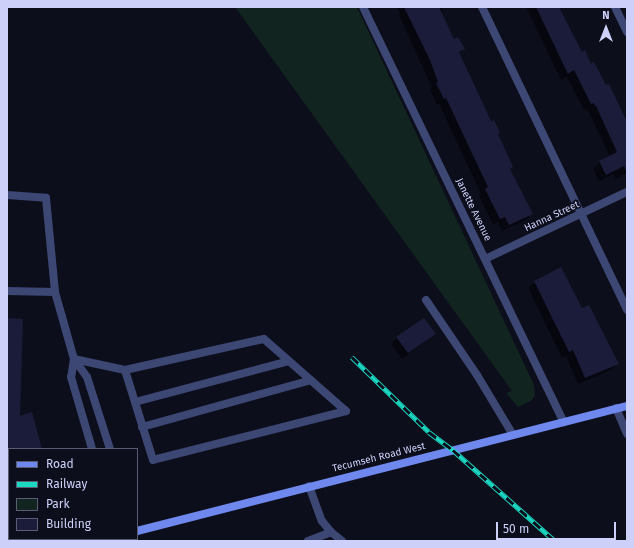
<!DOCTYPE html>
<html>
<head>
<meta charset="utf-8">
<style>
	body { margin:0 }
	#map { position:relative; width:634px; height:548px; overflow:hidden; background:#0d0e1b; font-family:"Fira Sans",sans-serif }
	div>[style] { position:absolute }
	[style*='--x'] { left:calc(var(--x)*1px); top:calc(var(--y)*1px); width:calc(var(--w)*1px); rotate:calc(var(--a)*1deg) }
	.green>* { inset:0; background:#11241f }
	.shadow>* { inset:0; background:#0007 }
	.building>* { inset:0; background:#1b1c39 }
	.lane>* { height:8px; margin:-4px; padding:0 4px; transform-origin:4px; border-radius:4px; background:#3d4774 }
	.street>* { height:8px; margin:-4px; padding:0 4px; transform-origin:4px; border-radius:4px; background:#3d4774 }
	.secondary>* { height:8px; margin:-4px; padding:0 4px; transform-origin:4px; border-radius:4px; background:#6f88ee }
	.rail>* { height:4.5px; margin-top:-2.25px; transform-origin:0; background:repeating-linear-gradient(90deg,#0d0e1b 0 9px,#1ad8c2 0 18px); box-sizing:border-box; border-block:1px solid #1ad8c2 }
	span { translate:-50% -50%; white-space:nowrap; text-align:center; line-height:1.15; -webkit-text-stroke:3px #0d0e1b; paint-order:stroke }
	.street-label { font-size:10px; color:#cdd1f9 }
	.frame { position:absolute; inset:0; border:8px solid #cdd1f9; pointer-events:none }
	.legend { position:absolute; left:8px; top:448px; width:130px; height:92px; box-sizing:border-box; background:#0d0e1b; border:1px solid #5a5c74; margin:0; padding:5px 7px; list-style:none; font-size:12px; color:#cdd1f9 }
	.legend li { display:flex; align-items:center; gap:8px; height:20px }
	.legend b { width:20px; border:1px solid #5a5c74 }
	.north { position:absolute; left:586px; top:8px; width:40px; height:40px; -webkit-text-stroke:3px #0d0e1b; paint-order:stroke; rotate:0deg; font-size:11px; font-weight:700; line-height:16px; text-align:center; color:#cdd1f9 }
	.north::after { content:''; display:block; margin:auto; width:14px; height:18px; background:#cdd1f9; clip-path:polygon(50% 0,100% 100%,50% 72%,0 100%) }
	.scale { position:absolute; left:496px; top:522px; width:120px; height:18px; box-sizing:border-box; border:2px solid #cdd1f9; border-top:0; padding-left:5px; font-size:12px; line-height:14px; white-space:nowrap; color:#cdd1f9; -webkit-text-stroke:3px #0d0e1b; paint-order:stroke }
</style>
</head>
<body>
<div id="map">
	<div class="green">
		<i style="clip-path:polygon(235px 7px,357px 7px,534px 385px,535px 395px,532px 400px,518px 407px,506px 393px,512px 391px)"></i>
	</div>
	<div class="shadow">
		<i style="clip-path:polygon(397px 7px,441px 7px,443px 11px,441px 14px,453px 40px,463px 49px,459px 53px,497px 135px,509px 170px,532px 213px,526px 220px,502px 231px,498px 222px,493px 225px,479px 196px,481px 194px,439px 104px,437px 105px,430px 90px,432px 88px,399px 15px,400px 13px)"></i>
		<i style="clip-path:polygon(526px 7px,559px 7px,582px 53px,627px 125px,627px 173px,616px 179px,613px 174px,599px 181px,593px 169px,600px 162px,610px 157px,589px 113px,586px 109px,584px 110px,567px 77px,561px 80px)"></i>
		<i style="clip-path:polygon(535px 282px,582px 309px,618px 364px,611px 370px,578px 384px,566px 356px,562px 358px,528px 288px)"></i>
		<i style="clip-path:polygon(7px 319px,19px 417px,41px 449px,9px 449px,9px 484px,7px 485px)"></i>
		<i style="clip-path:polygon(435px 334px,402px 359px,391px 344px,397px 338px)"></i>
	</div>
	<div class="building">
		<i style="clip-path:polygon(404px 7px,439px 7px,454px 39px,458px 37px,465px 49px,459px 52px,491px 121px,494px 120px,500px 133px,498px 134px,513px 167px,510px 169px,533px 214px,509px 225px,505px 217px,500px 219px,485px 189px,488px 187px,446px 98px,444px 99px,436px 83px,438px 82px,430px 60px)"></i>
		<i style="clip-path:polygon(536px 7px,559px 7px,582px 52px,585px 50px,591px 64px,594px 62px,606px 85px,609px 84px,627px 122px,627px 173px,624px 166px,606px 175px,599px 161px,617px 152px,596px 106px,593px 103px,591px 104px,574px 70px,568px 74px)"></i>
		<i style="clip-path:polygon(561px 267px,582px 308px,589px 305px,619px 364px,585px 378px,573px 350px,569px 352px,534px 281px)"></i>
		<i style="clip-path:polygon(7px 318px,23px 319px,20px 416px,32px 412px,42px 449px,7px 449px)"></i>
		<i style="clip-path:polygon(424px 318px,436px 334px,408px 353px,396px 337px)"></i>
	</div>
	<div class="lane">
		<i style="--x:482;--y:7;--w:336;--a:64.4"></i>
		<i style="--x:7;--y:195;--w:39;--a:4"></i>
		<i style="--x:46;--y:198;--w:94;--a:84.5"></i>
		<i style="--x:55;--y:292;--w:70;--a:74.2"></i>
		<i style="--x:74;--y:359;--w:22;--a:54"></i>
		<i style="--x:87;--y:377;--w:76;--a:72.3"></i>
		<i style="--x:7;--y:291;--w:48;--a:1.2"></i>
		<i style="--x:426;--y:300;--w:91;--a:55.8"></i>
		<i style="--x:477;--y:375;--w:70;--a:59"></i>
		<i style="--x:74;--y:359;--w:52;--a:12.2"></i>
		<i style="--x:125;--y:370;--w:142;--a:-12.6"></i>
		<i style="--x:264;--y:339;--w:109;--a:41.3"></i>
		<i style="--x:346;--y:411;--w:199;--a:165.8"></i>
		<i style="--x:153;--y:460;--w:94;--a:-107.3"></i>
		<i style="--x:74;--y:359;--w:18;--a:99"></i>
		<i style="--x:71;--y:377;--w:75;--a:73.7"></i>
		<i style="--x:135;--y:402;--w:159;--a:-14.9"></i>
		<i style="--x:616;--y:408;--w:28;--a:67"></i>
		<i style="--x:142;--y:427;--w:175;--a:-15.5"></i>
		<i style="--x:308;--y:541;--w:25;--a:-21"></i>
	</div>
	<div class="street">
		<i style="--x:363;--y:7;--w:461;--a:64.2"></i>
		<i style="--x:615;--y:7;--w:28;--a:64"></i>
		<i style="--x:485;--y:259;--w:157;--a:-25.3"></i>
		<i style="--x:309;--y:486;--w:37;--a:70"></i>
		<i style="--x:322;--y:521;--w:14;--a:51"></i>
		<i style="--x:331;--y:532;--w:14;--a:39"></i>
	</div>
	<div class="secondary">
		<i style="--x:137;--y:531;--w:506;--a:-14.31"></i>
		<i style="--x:100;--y:541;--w:8;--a:-14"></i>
	</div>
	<div class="rail">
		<i style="--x:352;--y:357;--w:107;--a:44.2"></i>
		<i style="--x:429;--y:432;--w:30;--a:37"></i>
		<i style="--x:453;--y:450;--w:137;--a:41.7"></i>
	</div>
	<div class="street-label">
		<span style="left:473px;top:210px;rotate:64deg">Janette Avenue</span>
		<span style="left:552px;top:217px;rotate:-25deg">Hanna Street</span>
		<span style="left:379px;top:458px;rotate:-14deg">Tecumseh Road West</span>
	</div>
	<div class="frame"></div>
	<ul class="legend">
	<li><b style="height:5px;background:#6f88ee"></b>Road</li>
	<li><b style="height:5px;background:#1ad8c2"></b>Railway</li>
	<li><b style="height:11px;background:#11241f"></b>Park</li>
	<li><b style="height:11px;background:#1b1c39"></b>Building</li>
	</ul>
	<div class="north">N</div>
	<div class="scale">50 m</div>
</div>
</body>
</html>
